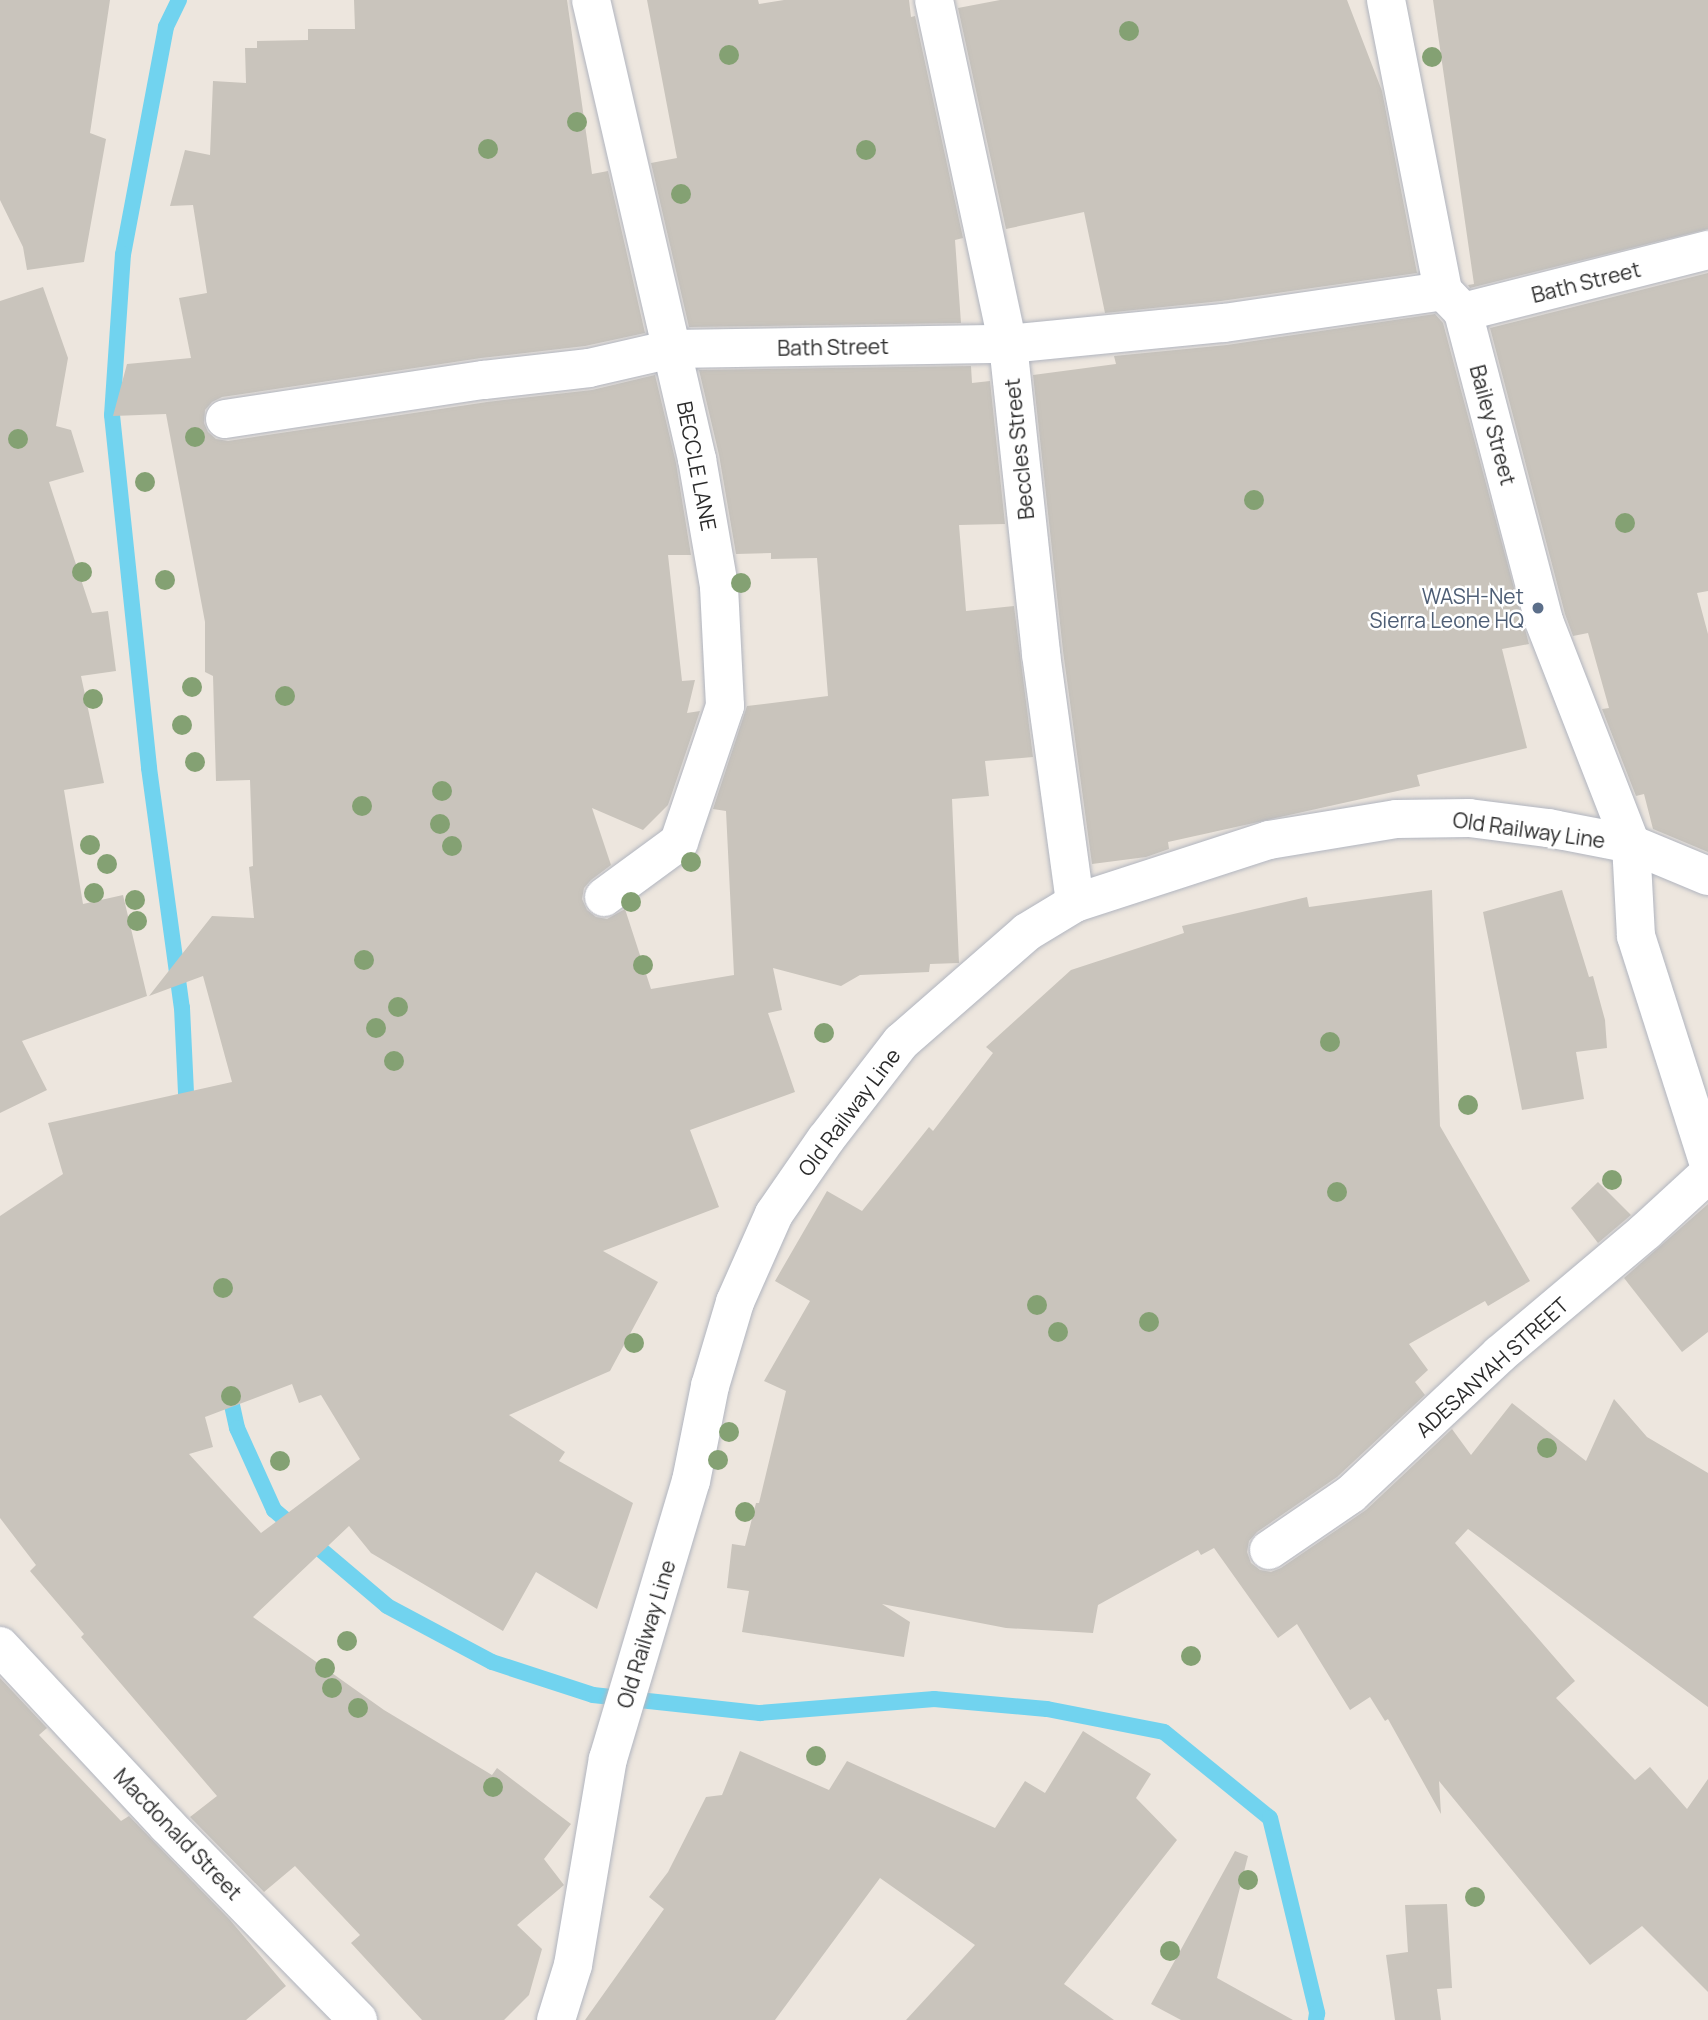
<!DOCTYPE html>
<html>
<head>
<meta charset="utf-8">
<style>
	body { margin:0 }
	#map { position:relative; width:1708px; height:2020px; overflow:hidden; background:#ede6de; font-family:Manrope,sans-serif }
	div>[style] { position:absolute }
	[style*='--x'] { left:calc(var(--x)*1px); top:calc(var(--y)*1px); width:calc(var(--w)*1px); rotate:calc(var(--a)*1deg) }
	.stream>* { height:16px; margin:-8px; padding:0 8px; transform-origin:8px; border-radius:8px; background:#71d3ef }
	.building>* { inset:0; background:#c9c4bc }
	.roads { filter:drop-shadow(0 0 2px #b1b5bf) drop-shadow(0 0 2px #b1b5bf) }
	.minor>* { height:38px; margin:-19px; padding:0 19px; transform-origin:19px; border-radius:19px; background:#fff }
	.tertiary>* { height:38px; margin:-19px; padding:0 19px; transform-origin:19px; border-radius:19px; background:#fff }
	.trees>* { width:20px; height:20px; margin:-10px; border-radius:50%; background:#84a173 }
	.dots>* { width:19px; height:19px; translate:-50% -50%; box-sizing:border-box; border:4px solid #fff; border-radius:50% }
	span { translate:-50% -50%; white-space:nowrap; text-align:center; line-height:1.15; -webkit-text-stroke:5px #fff; paint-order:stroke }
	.street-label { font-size:21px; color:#2b2b2b }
	.service-label { font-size:21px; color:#4e5e75 }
	.right { translate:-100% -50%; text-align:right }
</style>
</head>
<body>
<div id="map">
	<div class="stream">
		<i style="--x:179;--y:0;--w:30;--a:116"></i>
		<i style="--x:166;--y:27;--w:231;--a:100.7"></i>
		<i style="--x:123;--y:254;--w:161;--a:93.9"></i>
		<i style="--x:112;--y:415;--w:355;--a:84"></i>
		<i style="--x:149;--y:768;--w:242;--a:82.2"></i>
		<i style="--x:182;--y:1008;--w:105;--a:87.3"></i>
		<i style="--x:228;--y:1387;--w:42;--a:77.6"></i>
		<i style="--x:237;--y:1428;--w:90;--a:65.7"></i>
		<i style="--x:274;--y:1510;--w:148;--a:40.3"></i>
		<i style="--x:387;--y:1606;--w:119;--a:28.1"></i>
		<i style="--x:492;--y:1662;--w:106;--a:18.1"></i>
		<i style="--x:593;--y:1695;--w:168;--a:6.2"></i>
		<i style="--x:760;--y:1713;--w:175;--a:-4.6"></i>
		<i style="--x:934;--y:1699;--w:113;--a:5.1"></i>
		<i style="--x:1047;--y:1709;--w:119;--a:11.1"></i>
		<i style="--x:1164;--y:1732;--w:136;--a:39.1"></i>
		<i style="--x:1270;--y:1818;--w:201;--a:76.4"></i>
		<i style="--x:1317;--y:2013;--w:7;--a:98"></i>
	</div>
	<div class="building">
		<i style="clip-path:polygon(0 0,110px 0,90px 133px,106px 139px,84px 262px,27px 270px,23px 247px,0 200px)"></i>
		<i style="clip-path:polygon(evenodd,354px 0,567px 0,592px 174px,608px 171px,645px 333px,585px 346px,481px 358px,222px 397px,212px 402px,205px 410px,204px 423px,208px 432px,216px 439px,228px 441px,487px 402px,592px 390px,655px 375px,676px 463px,691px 555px,668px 555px,682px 681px,695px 680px,687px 713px,700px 711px,668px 805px,643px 830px,592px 808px,611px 865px,591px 880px,584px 888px,582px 899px,587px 910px,596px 917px,607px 919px,625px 909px,651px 989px,734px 975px,726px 811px,713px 809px,747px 706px,828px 696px,817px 558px,771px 559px,771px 553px,736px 554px,719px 455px,699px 370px,971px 366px,972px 383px,990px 381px,1005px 524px,959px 525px,966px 611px,1014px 606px,1033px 757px,985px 761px,989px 796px,952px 799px,959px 963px,930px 964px,929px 972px,860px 975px,841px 986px,773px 968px,782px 1010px,768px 1013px,795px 1092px,690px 1130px,719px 1207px,603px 1251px,658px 1282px,610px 1371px,509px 1415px,565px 1452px,559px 1461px,633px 1503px,597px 1609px,536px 1572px,503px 1631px,371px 1553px,349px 1526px,253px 1617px,384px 1710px,492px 1775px,497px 1768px,571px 1824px,544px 1859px,564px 1885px,517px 1925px,542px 1949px,529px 1995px,504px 2020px,422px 2020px,351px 1943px,360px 1935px,295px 1866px,264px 1892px,190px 1817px,217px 1796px,81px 1637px,84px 1634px,30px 1571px,36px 1565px,0 1518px,0 1216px,63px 1174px,48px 1123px,232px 1082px,203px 976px,149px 996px,212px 916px,254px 918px,249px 867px,253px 866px,250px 780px,216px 781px,213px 676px,205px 672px,205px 622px,166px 414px,113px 416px,127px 364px,191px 358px,179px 298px,207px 293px,193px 205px,170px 206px,185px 150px,210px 155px,213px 81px,246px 83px,245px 48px,257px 48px,257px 41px,308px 40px,308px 29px,355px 29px,354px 0,292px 1384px,299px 1403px,321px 1395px,360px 1459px,261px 1533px,189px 1454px,213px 1447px,205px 1417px,292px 1384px)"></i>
		<i style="clip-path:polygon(647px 0,758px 0,759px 4px,784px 0,909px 0,911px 17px,915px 16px,963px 238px,955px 240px,961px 323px,689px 327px,651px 163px,677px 158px)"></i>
		<i style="clip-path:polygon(1000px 0,1347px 0,1382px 91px,1417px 273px,1221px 301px,1105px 313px,1084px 212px,1006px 229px,958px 8px)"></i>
		<i style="clip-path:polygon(1433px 0,1708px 0,1708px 229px,1470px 288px,1468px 285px,1474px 284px)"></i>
		<i style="clip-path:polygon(1708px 273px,1708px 591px,1697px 593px,1708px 634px,1708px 852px,1653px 829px,1644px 794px,1636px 796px,1602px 709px,1609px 708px,1588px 633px,1573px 636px,1565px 614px,1490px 328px)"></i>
		<i style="clip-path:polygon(43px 287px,68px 358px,56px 426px,71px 430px,84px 472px,49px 482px,92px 613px,108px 611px,116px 671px,81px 676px,104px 783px,64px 790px,83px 904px,123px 895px,147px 996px,22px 1041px,47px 1090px,0 1113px,0 301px)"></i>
		<i style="clip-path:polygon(1435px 314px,1443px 323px,1529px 644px,1502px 649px,1527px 748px,1417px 775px,1420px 786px,1168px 842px,1169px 849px,1146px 857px,1092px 864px,1063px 651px,1033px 375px,1116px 364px,1114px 356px,1227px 345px)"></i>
		<i style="clip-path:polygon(1432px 890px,1440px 1126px,1530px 1281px,1488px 1306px,1485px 1301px,1409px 1344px,1428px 1370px,1415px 1382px,1425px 1395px,1337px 1477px,1257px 1532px,1249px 1541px,1247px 1552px,1251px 1563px,1260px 1570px,1271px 1572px,1281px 1568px,1366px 1510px,1452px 1429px,1471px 1455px,1512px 1403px,1586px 1461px,1614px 1399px,1647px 1437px,1708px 1473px,1708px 1707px,1468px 1529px,1455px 1543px,1575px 1681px,1556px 1698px,1635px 1780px,1650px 1767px,1687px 1809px,1708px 1779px,1708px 1992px,1642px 1926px,1590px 1965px,1439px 1781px,1441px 1814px,1388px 1719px,1385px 1721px,1370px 1697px,1350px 1710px,1297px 1624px,1278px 1638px,1214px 1548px,1201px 1555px,1198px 1550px,1098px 1605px,1093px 1633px,1006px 1628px,882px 1604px,910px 1622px,904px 1657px,742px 1632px,749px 1591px,727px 1588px,732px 1544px,745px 1546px,756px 1503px,759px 1503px,786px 1391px,764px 1381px,810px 1301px,775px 1281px,827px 1191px,862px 1211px,929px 1127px,933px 1131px,993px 1053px,986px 1047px,1071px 970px,1184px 933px,1182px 926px,1307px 897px,1309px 907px)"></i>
		<i style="clip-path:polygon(1562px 890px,1589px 977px,1593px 976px,1605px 1020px,1607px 1048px,1576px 1052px,1584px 1099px,1522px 1110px,1483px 912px)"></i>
		<i style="clip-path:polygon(1598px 1182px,1631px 1215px,1598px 1243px,1571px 1208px)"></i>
		<i style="clip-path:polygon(1708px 1204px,1708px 1332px,1682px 1352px,1624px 1278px)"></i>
		<i style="clip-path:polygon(0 1678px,47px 1728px,39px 1735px,121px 1821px,129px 1816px,230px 1920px,286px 1986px,246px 2020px,0 2020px)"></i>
		<i style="clip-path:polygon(1083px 1731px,1151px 1774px,1136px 1798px,1177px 1840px,1064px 1984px,1114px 2020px,906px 2020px,975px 1945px,880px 1878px,775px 2020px,585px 2020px,664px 1909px,649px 1897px,668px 1872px,706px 1797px,722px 1795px,740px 1751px,829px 1790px,847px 1761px,995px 1828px,1025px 1781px,1045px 1793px)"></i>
		<i style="clip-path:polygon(1235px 1851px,1248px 1856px,1217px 1978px,1293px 2020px,1181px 2020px,1151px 2004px)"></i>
		<i style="clip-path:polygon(1447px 1904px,1452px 1988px,1437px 1989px,1441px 2020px,1395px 2020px,1386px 1955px,1408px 1952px,1405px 1905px)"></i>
	</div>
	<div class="roads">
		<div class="minor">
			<i style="--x:591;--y:0;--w:471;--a:77"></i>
			<i style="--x:697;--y:459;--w:130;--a:80.2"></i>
			<i style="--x:719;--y:587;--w:119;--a:87.1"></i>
			<i style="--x:725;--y:706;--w:144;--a:108.7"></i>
			<i style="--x:679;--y:842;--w:93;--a:143.7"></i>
			<i style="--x:934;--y:0;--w:352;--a:77.9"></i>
			<i style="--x:1008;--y:344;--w:312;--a:83.9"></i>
			<i style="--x:1041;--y:654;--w:251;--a:82.2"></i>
			<i style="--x:1386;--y:0;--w:297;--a:78.9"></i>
			<i style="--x:1443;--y:291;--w:29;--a:46"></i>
			<i style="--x:1463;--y:312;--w:319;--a:75.3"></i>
			<i style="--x:1544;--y:621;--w:239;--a:68.7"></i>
			<i style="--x:1631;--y:844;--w:92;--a:86.9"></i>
			<i style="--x:1636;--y:936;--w:237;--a:72.3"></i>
			<i style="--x:1463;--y:312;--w:253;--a:-14.2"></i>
			<i style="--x:225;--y:419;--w:262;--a:-8.6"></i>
			<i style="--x:484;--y:380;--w:106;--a:-6.5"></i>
			<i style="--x:589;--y:368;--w:85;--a:-12.9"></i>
			<i style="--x:672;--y:349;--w:336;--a:-0.9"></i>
			<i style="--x:1008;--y:344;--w:217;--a:-5.6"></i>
			<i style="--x:1224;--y:323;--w:221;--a:-8.3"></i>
			<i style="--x:1269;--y:1550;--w:99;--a:-34.3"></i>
			<i style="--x:1351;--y:1494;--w:204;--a:-43.2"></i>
			<i style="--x:1500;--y:1354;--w:191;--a:-40.1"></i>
			<i style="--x:1646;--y:1231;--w:84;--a:-42.6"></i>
			<i style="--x:0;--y:1646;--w:245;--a:47"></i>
			<i style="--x:167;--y:1825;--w:273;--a:45.6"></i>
		</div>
		<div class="tertiary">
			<i style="--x:556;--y:2020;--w:58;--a:-72.8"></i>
			<i style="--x:573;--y:1965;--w:209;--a:-80.4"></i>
			<i style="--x:608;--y:1759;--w:290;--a:-73.4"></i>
			<i style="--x:691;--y:1481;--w:97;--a:-78.7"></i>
			<i style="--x:710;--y:1386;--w:88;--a:-73.4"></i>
			<i style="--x:735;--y:1302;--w:96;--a:-66.1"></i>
			<i style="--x:774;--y:1214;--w:91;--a:-55.3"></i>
			<i style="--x:826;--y:1139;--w:123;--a:-52.3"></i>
			<i style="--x:901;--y:1042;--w:167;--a:-41.1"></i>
			<i style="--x:1027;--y:932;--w:56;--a:-31.1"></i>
			<i style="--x:1075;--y:903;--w:204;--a:-18"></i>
			<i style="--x:1269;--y:840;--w:129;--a:-9.4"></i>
			<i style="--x:1396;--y:819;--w:73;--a:-0.8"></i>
			<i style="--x:1469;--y:818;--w:80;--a:7.2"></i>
			<i style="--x:1548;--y:828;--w:85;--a:10.9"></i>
			<i style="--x:1631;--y:844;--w:83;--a:22.6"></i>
		</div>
	</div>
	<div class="trees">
		<i style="left:1129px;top:31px"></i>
		<i style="left:729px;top:55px"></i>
		<i style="left:1432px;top:57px"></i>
		<i style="left:577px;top:122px"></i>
		<i style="left:488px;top:149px"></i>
		<i style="left:866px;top:150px"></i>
		<i style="left:681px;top:194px"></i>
		<i style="left:195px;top:437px"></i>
		<i style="left:18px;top:439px"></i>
		<i style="left:145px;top:482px"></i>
		<i style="left:1254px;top:500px"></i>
		<i style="left:1625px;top:523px"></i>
		<i style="left:82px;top:572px"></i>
		<i style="left:165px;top:580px"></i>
		<i style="left:741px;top:583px"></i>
		<i style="left:192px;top:687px"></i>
		<i style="left:285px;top:696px"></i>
		<i style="left:93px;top:699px"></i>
		<i style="left:182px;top:725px"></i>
		<i style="left:195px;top:762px"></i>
		<i style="left:442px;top:791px"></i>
		<i style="left:362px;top:806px"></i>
		<i style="left:440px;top:824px"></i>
		<i style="left:90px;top:845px"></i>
		<i style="left:452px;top:846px"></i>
		<i style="left:691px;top:862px"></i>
		<i style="left:107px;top:864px"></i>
		<i style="left:94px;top:893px"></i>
		<i style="left:135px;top:900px"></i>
		<i style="left:631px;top:902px"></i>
		<i style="left:137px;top:921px"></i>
		<i style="left:364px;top:960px"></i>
		<i style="left:643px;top:965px"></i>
		<i style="left:398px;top:1007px"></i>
		<i style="left:376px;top:1028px"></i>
		<i style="left:824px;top:1033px"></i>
		<i style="left:1330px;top:1042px"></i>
		<i style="left:394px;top:1061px"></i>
		<i style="left:1468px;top:1105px"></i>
		<i style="left:1612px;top:1180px"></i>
		<i style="left:1337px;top:1192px"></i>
		<i style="left:223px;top:1288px"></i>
		<i style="left:1037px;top:1305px"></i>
		<i style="left:1149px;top:1322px"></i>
		<i style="left:1058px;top:1332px"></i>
		<i style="left:634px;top:1343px"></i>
		<i style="left:231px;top:1396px"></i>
		<i style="left:729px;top:1432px"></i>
		<i style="left:1547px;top:1448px"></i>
		<i style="left:718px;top:1460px"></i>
		<i style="left:280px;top:1461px"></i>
		<i style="left:745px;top:1512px"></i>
		<i style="left:347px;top:1641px"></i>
		<i style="left:1191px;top:1656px"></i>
		<i style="left:325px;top:1668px"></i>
		<i style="left:332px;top:1688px"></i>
		<i style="left:358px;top:1708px"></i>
		<i style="left:816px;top:1756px"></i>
		<i style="left:493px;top:1787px"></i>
		<i style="left:1248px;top:1880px"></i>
		<i style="left:1475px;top:1897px"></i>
		<i style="left:1170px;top:1951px"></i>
	</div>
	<div class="dots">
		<i style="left:1538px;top:608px;background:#5c6f8a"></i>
	</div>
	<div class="street-label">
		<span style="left:1586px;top:282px;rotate:-14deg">Bath Street</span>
		<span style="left:833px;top:347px;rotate:-1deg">Bath Street</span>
		<span style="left:1493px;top:425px;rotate:75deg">Bailey Street</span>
		<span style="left:1019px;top:449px;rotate:-96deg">Beccles Street</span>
		<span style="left:697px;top:466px;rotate:79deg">BECCLE LANE</span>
		<span style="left:1529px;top:830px;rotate:8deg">Old Railway Line</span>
		<span style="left:849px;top:1112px;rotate:-53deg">Old Railway Line</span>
		<span style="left:1492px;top:1367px;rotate:-42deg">ADESANYAH STREET</span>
		<span style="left:646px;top:1634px;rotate:-73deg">Old Railway Line</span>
		<span style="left:178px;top:1834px;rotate:46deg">Macdonald Street</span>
	</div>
	<div class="service-label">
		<span class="right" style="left:1524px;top:608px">WASH-Net<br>Sierra Leone HQ</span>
	</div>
</div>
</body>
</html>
